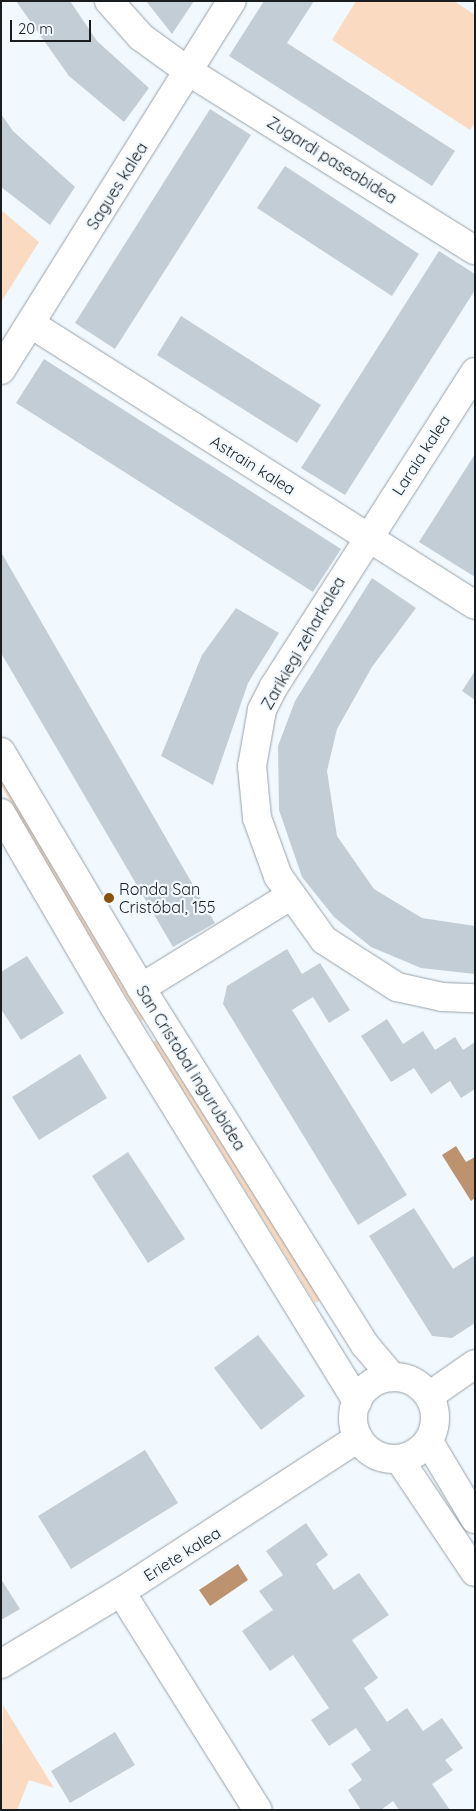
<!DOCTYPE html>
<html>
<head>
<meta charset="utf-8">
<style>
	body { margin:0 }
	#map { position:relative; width:476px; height:1811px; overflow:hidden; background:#f2f9fe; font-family:Quicksand,sans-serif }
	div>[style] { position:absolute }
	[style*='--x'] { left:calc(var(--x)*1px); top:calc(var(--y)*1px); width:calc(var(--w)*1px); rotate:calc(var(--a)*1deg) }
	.green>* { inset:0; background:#fadac0 }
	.water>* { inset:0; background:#bd936f }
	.building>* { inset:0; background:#c2cdd5 }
	.roads { filter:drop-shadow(0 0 1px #97a2a9) drop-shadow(0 0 1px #97a2a9) }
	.street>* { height:28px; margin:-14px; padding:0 14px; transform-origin:14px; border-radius:14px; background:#fff }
	.secondary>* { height:28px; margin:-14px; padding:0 14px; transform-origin:14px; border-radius:14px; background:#fff }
	.secondary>.ring { margin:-14px; padding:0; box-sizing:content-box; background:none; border:28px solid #fff; border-radius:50% }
	.dots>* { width:14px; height:14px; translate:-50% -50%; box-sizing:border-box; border:2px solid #f2f9fe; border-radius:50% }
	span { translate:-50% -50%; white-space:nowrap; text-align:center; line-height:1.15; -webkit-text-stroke:4.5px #f2f9fe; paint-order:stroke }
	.street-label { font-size:16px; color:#191d20 }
	.poi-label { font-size:16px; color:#191d20 }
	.left { translate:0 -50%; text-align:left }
	.frame { position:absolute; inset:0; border:2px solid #191d20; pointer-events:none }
	.scale { position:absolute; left:10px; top:20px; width:81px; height:22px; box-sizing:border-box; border:2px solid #191d20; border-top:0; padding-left:6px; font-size:15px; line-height:18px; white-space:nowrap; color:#191d20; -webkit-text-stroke:4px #f2f9fe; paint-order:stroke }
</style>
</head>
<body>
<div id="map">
	<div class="green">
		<i style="clip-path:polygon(356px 1px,454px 1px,475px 15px,475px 123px,470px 130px,332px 40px)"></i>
		<i style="clip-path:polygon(1px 210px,39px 242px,1px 302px)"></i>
		<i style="clip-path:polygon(1px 770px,146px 1019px,141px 1021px,69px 903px,1px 785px)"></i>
		<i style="clip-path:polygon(158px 1039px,321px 1300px,315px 1303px,153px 1042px)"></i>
		<i style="clip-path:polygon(3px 1705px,54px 1788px,29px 1780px,17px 1810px,1px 1810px)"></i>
	</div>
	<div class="water">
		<i style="clip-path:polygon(456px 1146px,466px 1162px,475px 1157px,475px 1198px,471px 1201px,442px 1155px)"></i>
		<i style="clip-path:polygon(238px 1564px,248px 1580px,210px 1606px,199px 1590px)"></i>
	</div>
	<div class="building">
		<i style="clip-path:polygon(16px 1px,70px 1px,97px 41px,149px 88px,124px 122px,69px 76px)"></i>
		<i style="clip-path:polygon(146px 1px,194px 1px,172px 34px)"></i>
		<i style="clip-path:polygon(264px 1px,314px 1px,287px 43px,455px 151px,432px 186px,229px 56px)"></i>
		<i style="clip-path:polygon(210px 109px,251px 135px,115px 349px,75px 323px)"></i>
		<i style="clip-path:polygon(1px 114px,13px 131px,75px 187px,50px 225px,1px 187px)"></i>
		<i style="clip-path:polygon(285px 166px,419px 254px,392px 296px,257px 208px)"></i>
		<i style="clip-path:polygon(439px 251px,475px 274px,475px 290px,345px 495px,301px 468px)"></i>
		<i style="clip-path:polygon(181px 316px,321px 405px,297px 443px,157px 355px)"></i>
		<i style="clip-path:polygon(44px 359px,341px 549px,313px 592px,16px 403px)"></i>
		<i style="clip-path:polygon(475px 454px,475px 577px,419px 542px)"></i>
		<i style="clip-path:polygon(1px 552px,215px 923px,173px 947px,1px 653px)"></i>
		<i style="clip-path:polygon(372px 578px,416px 608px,372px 667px,337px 729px,327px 771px,337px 836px,374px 889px,422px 918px,475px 926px,475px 974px,421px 968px,371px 947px,334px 917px,302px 877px,279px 810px,278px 746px,295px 701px)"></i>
		<i style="clip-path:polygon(236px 608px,279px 633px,248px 683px,213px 785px,161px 756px,202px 655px)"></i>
		<i style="clip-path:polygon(475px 671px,475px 700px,462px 691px)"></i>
		<i style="clip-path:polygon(287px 949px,302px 974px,320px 963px,350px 1010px,329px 1023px,313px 997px,292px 1010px,407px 1195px,358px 1225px,223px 1004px,227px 986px)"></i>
		<i style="clip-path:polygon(27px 956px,64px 1013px,21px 1040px,1px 1009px,1px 972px)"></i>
		<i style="clip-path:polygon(387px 1019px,403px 1044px,423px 1031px,435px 1050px,455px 1037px,463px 1050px,475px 1042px,475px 1089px,461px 1098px,450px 1081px,431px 1094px,414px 1068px,391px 1082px,361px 1036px)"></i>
		<i style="clip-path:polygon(80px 1054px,107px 1098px,39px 1140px,12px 1097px)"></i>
		<i style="clip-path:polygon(128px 1152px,185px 1239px,148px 1263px,92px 1176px)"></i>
		<i style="clip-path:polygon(414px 1208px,453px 1269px,475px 1255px,475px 1323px,452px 1338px,432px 1336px,369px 1236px)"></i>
		<i style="clip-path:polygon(258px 1335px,305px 1396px,261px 1430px,214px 1368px)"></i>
		<i style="clip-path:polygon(145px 1450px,178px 1503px,71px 1569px,38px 1516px)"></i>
		<i style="clip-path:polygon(306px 1523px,328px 1555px,316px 1564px,334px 1590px,359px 1573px,389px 1615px,352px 1640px,378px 1678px,364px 1688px,387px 1722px,407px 1708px,423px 1731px,442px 1718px,463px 1748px,445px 1760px,453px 1770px,432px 1784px,450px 1810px,399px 1810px,393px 1801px,381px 1810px,361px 1810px,348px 1790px,362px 1780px,351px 1764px,371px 1750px,356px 1728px,329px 1746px,311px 1720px,329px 1708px,293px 1655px,270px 1671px,242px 1631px,273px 1610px,259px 1591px,283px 1575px,266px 1551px)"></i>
		<i style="clip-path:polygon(1px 1579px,20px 1609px,1px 1620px)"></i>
		<i style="clip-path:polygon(115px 1732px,135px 1765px,70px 1803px,51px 1771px)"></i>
	</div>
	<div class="roads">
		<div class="street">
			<i style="--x:109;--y:1;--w:48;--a:48.4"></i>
			<i style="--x:141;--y:37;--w:58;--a:35.9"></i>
			<i style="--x:188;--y:71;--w:338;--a:32"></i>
			<i style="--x:31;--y:324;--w:525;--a:32.33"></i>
			<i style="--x:1;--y:370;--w:435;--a:-58"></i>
			<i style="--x:475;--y:372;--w:373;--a:122.6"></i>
			<i style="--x:274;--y:686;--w:27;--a:117"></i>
			<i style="--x:262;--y:710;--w:57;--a:100.1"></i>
			<i style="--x:252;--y:766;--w:52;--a:84.5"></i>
			<i style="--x:257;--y:818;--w:62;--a:70.1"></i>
			<i style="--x:278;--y:876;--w:79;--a:54.3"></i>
			<i style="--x:324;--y:940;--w:87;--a:32.8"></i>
			<i style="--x:397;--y:987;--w:46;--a:12.5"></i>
			<i style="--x:442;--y:997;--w:33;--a:2"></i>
			<i style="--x:141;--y:988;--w:175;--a:-31.7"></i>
			<i style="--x:121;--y:1592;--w:257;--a:57.9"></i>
			<i style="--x:1;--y:1664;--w:140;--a:-31"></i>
			<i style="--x:121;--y:1592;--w:283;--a:-33"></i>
		</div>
		<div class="secondary">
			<i style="--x:1;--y:752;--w:274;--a:59.3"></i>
			<i style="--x:141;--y:988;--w:421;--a:57.9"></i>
			<i style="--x:365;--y:1345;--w:42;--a:49.8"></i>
			<i style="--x:1;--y:813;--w:220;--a:59.7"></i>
			<i style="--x:112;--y:1003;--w:468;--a:58.4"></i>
			<i class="ring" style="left:353px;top:1377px;width:54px;height:54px"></i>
			<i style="--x:429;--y:1396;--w:56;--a:-34.8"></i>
			<i style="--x:429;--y:1442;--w:90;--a:59.1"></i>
			<i style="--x:399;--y:1459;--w:136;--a:56.1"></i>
		</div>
	</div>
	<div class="dots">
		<i style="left:109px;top:898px;background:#8b500c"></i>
	</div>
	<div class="street-label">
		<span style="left:332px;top:160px;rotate:32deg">Zugardi paseabidea</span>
		<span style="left:117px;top:186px;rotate:-58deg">Sagues kalea</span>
		<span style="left:421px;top:455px;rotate:-57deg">Laraia kalea</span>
		<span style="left:253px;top:465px;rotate:32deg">Astrain kalea</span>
		<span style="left:303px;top:643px;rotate:-60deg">Zarikiegi zeharkalea</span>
		<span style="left:191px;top:1068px;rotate:58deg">San Cristobal ingurubidea</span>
		<span style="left:182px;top:1554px;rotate:-32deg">Eriete kalea</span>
	</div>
	<div class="poi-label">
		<span class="left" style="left:119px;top:898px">Ronda San<br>Cristóbal, 155</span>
	</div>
	<div class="frame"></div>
	<div class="scale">20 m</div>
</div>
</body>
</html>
